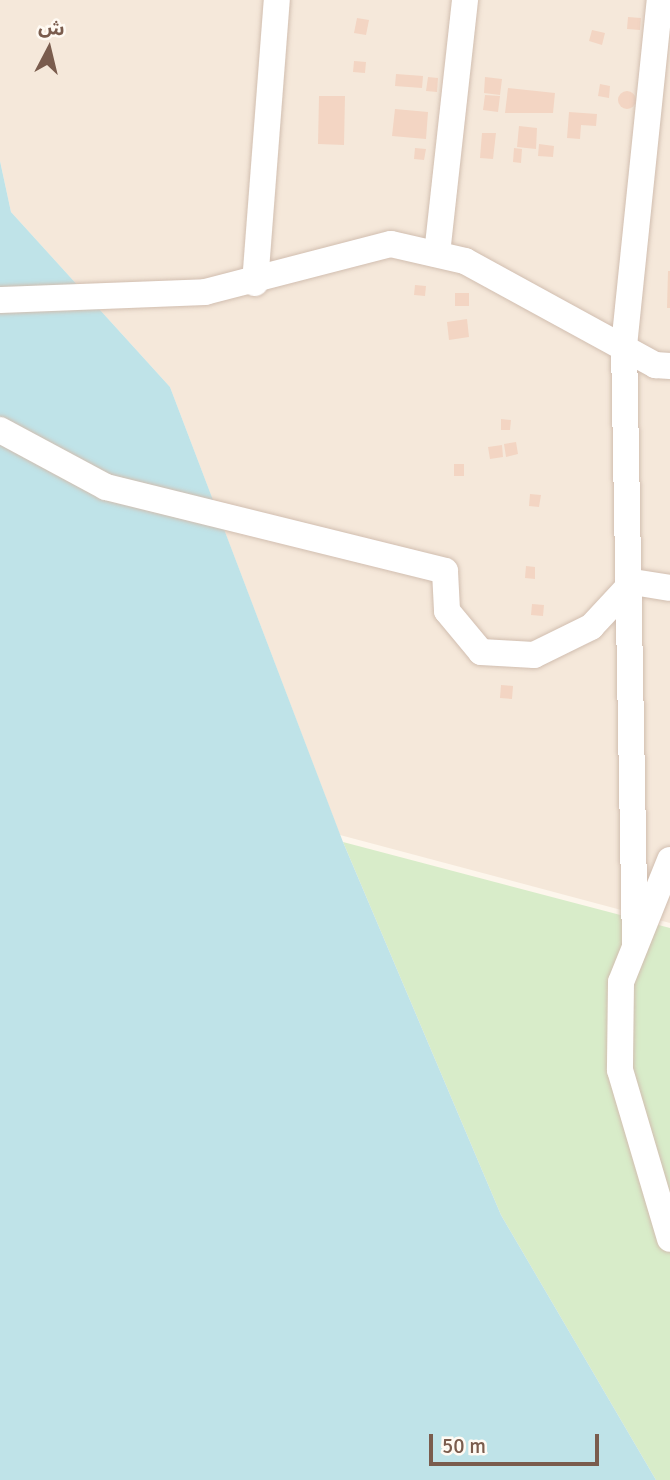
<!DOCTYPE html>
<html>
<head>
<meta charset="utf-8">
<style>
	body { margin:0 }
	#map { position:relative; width:670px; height:1480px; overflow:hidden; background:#fdf6ec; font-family:Signika,"Noto Sans Arabic",sans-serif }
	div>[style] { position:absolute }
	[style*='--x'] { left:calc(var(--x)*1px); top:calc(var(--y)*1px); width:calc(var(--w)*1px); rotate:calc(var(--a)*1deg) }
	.residential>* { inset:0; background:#f5e8da }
	.green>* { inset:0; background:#d8ecc9 }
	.water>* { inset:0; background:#bfe3e8 }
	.building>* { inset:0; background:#f3d5c3 }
	.round { border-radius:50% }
	.roads { filter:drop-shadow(0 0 2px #d1beb0) drop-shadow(0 0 2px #d1beb0) }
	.street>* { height:26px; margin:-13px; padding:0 13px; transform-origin:13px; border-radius:13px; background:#fff }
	span { translate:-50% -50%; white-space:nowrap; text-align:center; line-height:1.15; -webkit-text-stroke:5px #fffaf3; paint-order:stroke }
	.north { position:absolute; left:14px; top:14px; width:70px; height:70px; -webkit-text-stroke:5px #fffaf3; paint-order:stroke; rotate:7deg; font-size:19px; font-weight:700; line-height:28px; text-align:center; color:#7a5c4d }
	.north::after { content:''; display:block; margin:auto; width:24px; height:32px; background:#7a5c4d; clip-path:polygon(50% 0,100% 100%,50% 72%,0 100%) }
	.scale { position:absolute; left:429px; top:1434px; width:170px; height:32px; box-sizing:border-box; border:4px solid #7a5c4d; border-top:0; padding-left:9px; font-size:21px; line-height:24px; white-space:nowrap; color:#7a5c4d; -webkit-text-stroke:5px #fffaf3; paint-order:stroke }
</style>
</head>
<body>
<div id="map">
	<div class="residential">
		<i style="clip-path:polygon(0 0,670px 0,670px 923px,340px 835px,170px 387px,11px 212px,0 161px)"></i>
	</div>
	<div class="green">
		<i style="clip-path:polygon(343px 842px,670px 928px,670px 1480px,656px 1480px,501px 1215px)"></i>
	</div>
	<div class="water">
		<i style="clip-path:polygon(0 161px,11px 212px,170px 387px,343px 842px,501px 1215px,656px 1480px,0 1480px)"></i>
	</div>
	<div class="building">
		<i style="clip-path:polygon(628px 17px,641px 18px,640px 30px,627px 29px)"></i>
		<i style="clip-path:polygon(357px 18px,369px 20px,366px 35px,354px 33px)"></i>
		<i style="clip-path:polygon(592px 30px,605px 33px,602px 45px,589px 41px)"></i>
		<i style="clip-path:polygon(354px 61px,366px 62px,365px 73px,353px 72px)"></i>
		<i style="clip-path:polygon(396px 74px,423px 76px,422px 88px,395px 86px)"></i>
		<i style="clip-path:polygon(428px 77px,438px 78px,437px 92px,426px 91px)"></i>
		<i style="clip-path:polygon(485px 77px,502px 79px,500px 95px,484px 93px)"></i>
		<i style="clip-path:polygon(600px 84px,610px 86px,609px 98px,598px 96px)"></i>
		<i style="clip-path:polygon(508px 88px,555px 93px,553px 113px,505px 113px)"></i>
		<i class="round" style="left:618px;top:91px;width:18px;height:18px"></i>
		<i style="clip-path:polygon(485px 95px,500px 96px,498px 112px,483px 110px)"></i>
		<i style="clip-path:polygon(319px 96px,345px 96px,344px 145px,318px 144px)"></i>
		<i style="clip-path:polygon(395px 109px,428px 112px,426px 139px,392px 136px)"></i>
		<i style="clip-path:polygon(569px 112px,597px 114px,596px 126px,581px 125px,580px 139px,567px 138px)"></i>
		<i style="clip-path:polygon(519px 126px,537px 128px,536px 149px,517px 147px)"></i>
		<i style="clip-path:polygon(482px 133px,496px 133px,493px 159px,480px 158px)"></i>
		<i style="clip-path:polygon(539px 144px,554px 146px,553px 157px,538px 156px)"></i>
		<i style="clip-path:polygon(415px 148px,426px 149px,424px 160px,414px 159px)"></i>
		<i style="clip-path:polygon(514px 148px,522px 149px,521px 163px,513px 162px)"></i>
		<i style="clip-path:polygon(668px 271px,670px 271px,670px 308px,667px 308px)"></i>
		<i style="clip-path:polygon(415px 285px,426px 286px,425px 296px,414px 295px)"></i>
		<i style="clip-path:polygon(455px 293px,469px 293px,469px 306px,455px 306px)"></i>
		<i style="clip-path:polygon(467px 319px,469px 337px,449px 340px,447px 322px)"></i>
		<i style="clip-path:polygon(501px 419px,511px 420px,510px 430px,501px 430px)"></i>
		<i style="clip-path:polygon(516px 442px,518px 454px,506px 457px,504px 444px)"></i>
		<i style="clip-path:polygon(502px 445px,503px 457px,490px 459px,488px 447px)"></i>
		<i style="clip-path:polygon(454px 464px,464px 464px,464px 476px,454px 476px)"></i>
		<i style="clip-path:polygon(530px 494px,541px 495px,539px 507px,529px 506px)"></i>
		<i style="clip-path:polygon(526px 566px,535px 567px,535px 579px,525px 578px)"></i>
		<i style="clip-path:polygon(532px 604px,544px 605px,543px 616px,531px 615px)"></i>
		<i style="clip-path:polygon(501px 685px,513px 686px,512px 699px,500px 698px)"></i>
	</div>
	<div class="roads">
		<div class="street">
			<i style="--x:437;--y:254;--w:256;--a:-83.7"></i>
			<i style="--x:255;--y:283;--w:284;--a:-85.6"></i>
			<i style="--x:0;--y:300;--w:205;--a:-2.2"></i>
			<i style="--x:205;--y:292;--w:192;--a:-14.5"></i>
			<i style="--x:391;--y:244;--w:76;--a:12.9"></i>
			<i style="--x:465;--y:261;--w:217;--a:28.7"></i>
			<i style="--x:655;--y:365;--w:15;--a:4"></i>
			<i style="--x:0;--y:430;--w:120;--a:28.3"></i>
			<i style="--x:106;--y:487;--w:349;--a:13.9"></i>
			<i style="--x:445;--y:571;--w:40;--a:87.1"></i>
			<i style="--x:447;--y:611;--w:53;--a:50.3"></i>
			<i style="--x:481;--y:652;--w:53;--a:3.2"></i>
			<i style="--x:534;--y:655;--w:64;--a:-26.2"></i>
			<i style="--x:591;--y:627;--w:62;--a:-47"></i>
			<i style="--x:633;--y:582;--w:37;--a:9"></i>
			<i style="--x:670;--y:860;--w:131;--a:111.9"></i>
			<i style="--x:621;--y:982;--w:88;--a:90.7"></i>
			<i style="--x:620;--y:1070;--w:176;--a:73.5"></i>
			<i style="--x:635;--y:945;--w:599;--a:-91.05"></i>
			<i style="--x:624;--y:346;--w:348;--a:-84.1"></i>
		</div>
	</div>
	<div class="north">ش</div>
	<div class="scale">50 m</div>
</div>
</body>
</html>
